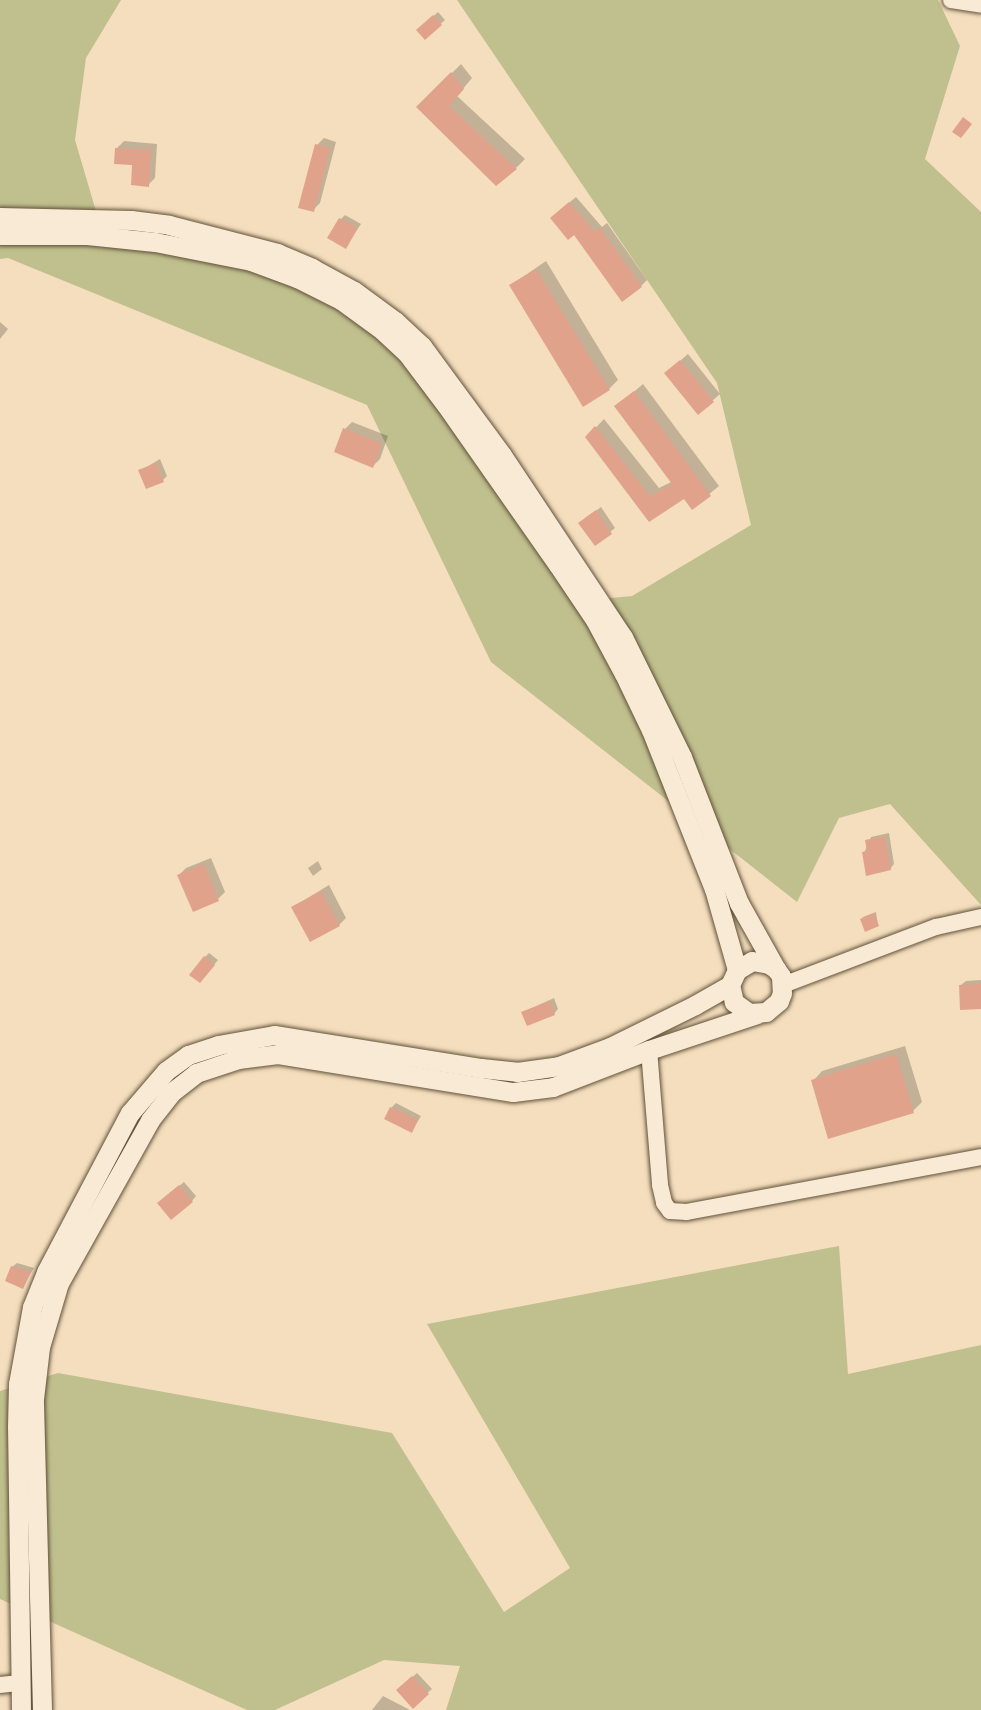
<!DOCTYPE html>
<html>
<head>
<meta charset="utf-8">
<style>
	body { margin:0 }
	#map { position:relative; width:981px; height:1710px; overflow:hidden; background:#f4debd; font-family:"IM FELL French Canon",serif }
	div>[style] { position:absolute }
	[style*='--x'] { left:calc(var(--x)*1px); top:calc(var(--y)*1px); width:calc(var(--w)*1px); rotate:calc(var(--a)*1deg) }
	.green>* { inset:0; background:#c0c08e }
	.shadow>* { inset:0; background:#0003 }
	.building>* { inset:0; background:#e1a28b }
	.roads { filter:drop-shadow(0 0 2px #61513a) drop-shadow(0 0 2px #61513a) }
	.minor>* { height:16px; margin:-8px; padding:0 8px; transform-origin:8px; border-radius:8px; background:#f8ead4 }
	.tertiary>* { height:19px; margin:-9.5px; padding:0 9.5px; transform-origin:9.5px; border-radius:9.5px; background:#f8ead4 }
	span { translate:-50% -50%; white-space:nowrap; text-align:center; line-height:1.15; -webkit-text-stroke:6px #f8ead4; paint-order:stroke }
</style>
</head>
<body>
<div id="map">
	<div class="green">
		<i style="clip-path:polygon(0 0,121px 0,86px 58px,75px 140px,106px 245px,326px 274px,475px 444px,579px 601px,632px 596px,751px 525px,717px 383px,457px 0,938px 0,960px 46px,925px 159px,981px 212px,981px 905px,890px 804px,839px 818px,797px 902px,491px 662px,367px 405px,8px 258px,0 259px)"></i>
		<i style="clip-path:polygon(839px 1246px,848px 1374px,981px 1345px,981px 1710px,446px 1710px,460px 1666px,384px 1660px,275px 1710px,247px 1710px,0 1599px,0 1391px,58px 1373px,392px 1433px,504px 1612px,570px 1568px,427px 1324px)"></i>
	</div>
	<div class="shadow">
		<i style="clip-path:polygon(438px 12px,445px 20px,425px 38px,418px 30px)"></i>
		<i style="clip-path:polygon(461px 64px,472px 78px,457px 96px,525px 159px,516px 168px,418px 107px)"></i>
		<i style="clip-path:polygon(324px 138px,336px 142px,320px 203px,313px 210px,317px 145px)"></i>
		<i style="clip-path:polygon(124px 141px,157px 144px,155px 178px,148px 185px,134px 164px,117px 148px)"></i>
		<i style="clip-path:polygon(576px 197px,602px 227px,607px 223px,647px 280px,641px 286px,558px 212px)"></i>
		<i style="clip-path:polygon(345px 215px,361px 224px,345px 247px,341px 219px)"></i>
		<i style="clip-path:polygon(546px 261px,618px 380px,609px 389px,511px 285px)"></i>
		<i style="clip-path:polygon(0 322px,8px 329px,0 339px)"></i>
		<i style="clip-path:polygon(688px 354px,720px 394px,698px 413px,673px 367px)"></i>
		<i style="clip-path:polygon(643px 384px,719px 486px,692px 508px,684px 497px,649px 520px,587px 437px,604px 419px,659px 488px,673px 481px,617px 406px)"></i>
		<i style="clip-path:polygon(352px 422px,388px 436px,380px 459px,373px 466px,345px 429px)"></i>
		<i style="clip-path:polygon(160px 459px,167px 476px,163px 480px,140px 471px)"></i>
		<i style="clip-path:polygon(601px 507px,615px 528px,595px 544px,584px 519px)"></i>
		<i style="clip-path:polygon(889px 833px,894px 864px,890px 869px,864px 853px,871px 837px)"></i>
		<i style="clip-path:polygon(211px 858px,225px 892px,218px 899px,179px 875px,186px 868px)"></i>
		<i style="clip-path:polygon(318px 861px,322px 869px,313px 876px,308px 868px)"></i>
		<i style="clip-path:polygon(329px 885px,346px 918px,339px 925px,293px 907px)"></i>
		<i style="clip-path:polygon(876px 912px,878px 925px,862px 919px,863px 917px)"></i>
		<i style="clip-path:polygon(209px 953px,218px 960px,204px 977px,205px 957px)"></i>
		<i style="clip-path:polygon(981px 980px,981px 1007px,961px 985px,966px 981px)"></i>
		<i style="clip-path:polygon(554px 998px,558px 1009px,554px 1014px,523px 1012px)"></i>
		<i style="clip-path:polygon(905px 1046px,922px 1102px,913px 1111px,813px 1081px,822px 1071px)"></i>
		<i style="clip-path:polygon(396px 1103px,421px 1116px,412px 1131px,391px 1108px)"></i>
		<i style="clip-path:polygon(184px 1182px,196px 1196px,192px 1201px,164px 1198px)"></i>
		<i style="clip-path:polygon(17px 1263px,34px 1268px,22px 1287px,12px 1267px)"></i>
		<i style="clip-path:polygon(417px 1673px,432px 1689px,413px 1706px,398px 1690px)"></i>
		<i style="clip-path:polygon(383px 1696px,410px 1710px,372px 1710px)"></i>
	</div>
	<div class="building">
		<i style="clip-path:polygon(433px 15px,442px 25px,425px 40px,416px 30px)"></i>
		<i style="clip-path:polygon(451px 72px,464px 89px,449px 106px,517px 169px,496px 186px,416px 107px)"></i>
		<i style="clip-path:polygon(963px 117px,972px 124px,961px 138px,952px 132px)"></i>
		<i style="clip-path:polygon(315px 144px,330px 148px,314px 212px,298px 208px)"></i>
		<i style="clip-path:polygon(115px 148px,151px 150px,149px 187px,131px 185px,132px 165px,114px 164px)"></i>
		<i style="clip-path:polygon(569px 202px,595px 232px,600px 228px,642px 287px,622px 302px,574px 235px,568px 240px,550px 218px)"></i>
		<i style="clip-path:polygon(339px 218px,358px 228px,346px 249px,327px 238px)"></i>
		<i style="clip-path:polygon(536px 269px,610px 390px,583px 407px,509px 285px)"></i>
		<i style="clip-path:polygon(680px 360px,714px 402px,698px 415px,664px 373px)"></i>
		<i style="clip-path:polygon(634px 391px,711px 496px,692px 510px,684px 499px,649px 522px,585px 437px,595px 426px,650px 496px,672px 484px,614px 406px)"></i>
		<i style="clip-path:polygon(343px 428px,382px 444px,373px 468px,334px 452px)"></i>
		<i style="clip-path:polygon(156px 463px,164px 482px,146px 489px,138px 470px)"></i>
		<i style="clip-path:polygon(596px 510px,612px 534px,595px 546px,578px 523px)"></i>
		<i style="clip-path:polygon(885px 836px,891px 870px,866px 876px,862px 852px,867px 851px,865px 840px)"></i>
		<i style="clip-path:polygon(204px 864px,219px 901px,193px 912px,177px 875px)"></i>
		<i style="clip-path:polygon(321px 891px,340px 926px,310px 942px,291px 907px)"></i>
		<i style="clip-path:polygon(874px 913px,879px 926px,865px 932px,860px 919px)"></i>
		<i style="clip-path:polygon(204px 956px,215px 965px,200px 983px,189px 975px)"></i>
		<i style="clip-path:polygon(981px 984px,981px 1009px,960px 1010px,959px 985px)"></i>
		<i style="clip-path:polygon(550px 1001px,555px 1015px,527px 1026px,521px 1012px)"></i>
		<i style="clip-path:polygon(896px 1054px,914px 1113px,828px 1139px,811px 1080px)"></i>
		<i style="clip-path:polygon(390px 1107px,418px 1120px,412px 1133px,384px 1119px)"></i>
		<i style="clip-path:polygon(179px 1185px,193px 1202px,171px 1220px,157px 1203px)"></i>
		<i style="clip-path:polygon(11px 1266px,31px 1272px,23px 1289px,5px 1281px)"></i>
		<i style="clip-path:polygon(412px 1676px,429px 1694px,413px 1709px,396px 1690px)"></i>
	</div>
	<div class="roads">
		<div class="minor">
			<i style="--x:951;--y:0;--w:30;--a:9"></i>
			<i style="--x:783;--y:985;--w:164;--a:-20.8"></i>
			<i style="--x:936;--y:927;--w:46;--a:-12.5"></i>
			<i style="--x:649;--y:1050;--w:135;--a:85.3"></i>
			<i style="--x:660;--y:1185;--w:18;--a:77"></i>
			<i style="--x:664;--y:1203;--w:10;--a:53"></i>
			<i style="--x:670;--y:1211;--w:17;--a:3"></i>
			<i style="--x:687;--y:1212;--w:299;--a:-10.6"></i>
			<i style="--x:0;--y:1685;--w:20;--a:-6"></i>
		</div>
		<div class="tertiary">
			<i style="--x:0;--y:217;--w:131;--a:1.3"></i>
			<i style="--x:131;--y:220;--w:38;--a:7"></i>
			<i style="--x:169;--y:225;--w:112;--a:14.5"></i>
			<i style="--x:277;--y:253;--w:38;--a:23"></i>
			<i style="--x:312;--y:268;--w:48;--a:28.7"></i>
			<i style="--x:354;--y:291;--w:51;--a:36.2"></i>
			<i style="--x:395;--y:321;--w:37;--a:43"></i>
			<i style="--x:422;--y:346;--w:135;--a:53.7"></i>
			<i style="--x:502;--y:455;--w:219;--a:56.4"></i>
			<i style="--x:623;--y:637;--w:134;--a:63.8"></i>
			<i style="--x:682;--y:757;--w:157;--a:68.7"></i>
			<i style="--x:739;--y:903;--w:76;--a:60.7"></i>
			<i style="--x:0;--y:235;--w:87;--a:0"></i>
			<i style="--x:87;--y:235;--w:68;--a:5.9"></i>
			<i style="--x:155;--y:242;--w:98;--a:11.2"></i>
			<i style="--x:251;--y:261;--w:49;--a:20.3"></i>
			<i style="--x:297;--y:278;--w:49;--a:26.6"></i>
			<i style="--x:341;--y:300;--w:51;--a:36.2"></i>
			<i style="--x:382;--y:330;--w:33;--a:43"></i>
			<i style="--x:406;--y:352;--w:66;--a:53"></i>
			<i style="--x:446;--y:405;--w:195;--a:55"></i>
			<i style="--x:558;--y:565;--w:66;--a:56.1"></i>
			<i style="--x:595;--y:620;--w:61;--a:61.8"></i>
			<i style="--x:624;--y:674;--w:62;--a:64.3"></i>
			<i style="--x:651;--y:730;--w:171;--a:68.4"></i>
			<i style="--x:714;--y:889;--w:84;--a:74.1"></i>
			<i style="--x:21;--y:1710;--w:283;--a:-90.8"></i>
			<i style="--x:17;--y:1427;--w:43;--a:-88.7"></i>
			<i style="--x:18;--y:1384;--w:78;--a:-79.7"></i>
			<i style="--x:32;--y:1307;--w:38;--a:-68"></i>
			<i style="--x:46;--y:1272;--w:180;--a:-62.2"></i>
			<i style="--x:130;--y:1113;--w:55;--a:-49.4"></i>
			<i style="--x:166;--y:1071;--w:27;--a:-36"></i>
			<i style="--x:188;--y:1055;--w:32;--a:-18"></i>
			<i style="--x:218;--y:1045;--w:57;--a:-10.1"></i>
			<i style="--x:274;--y:1035;--w:210;--a:9.1"></i>
			<i style="--x:481;--y:1068;--w:36;--a:6"></i>
			<i style="--x:517;--y:1072;--w:42;--a:-8.1"></i>
			<i style="--x:559;--y:1066;--w:54;--a:-20.4"></i>
			<i style="--x:610;--y:1047;--w:95;--a:-26.3"></i>
			<i style="--x:695;--y:1005;--w:40;--a:-29.7"></i>
			<i style="--x:730;--y:985;--w:17;--a:-65"></i>
			<i style="--x:737;--y:970;--w:17;--a:-31"></i>
			<i style="--x:752;--y:961;--w:17;--a:10"></i>
			<i style="--x:769;--y:964;--w:9;--a:36"></i>
			<i style="--x:776;--y:969;--w:9;--a:54"></i>
			<i style="--x:781;--y:976;--w:17;--a:87"></i>
			<i style="--x:782;--y:993;--w:9;--a:111"></i>
			<i style="--x:779;--y:1001;--w:17;--a:140"></i>
			<i style="--x:766;--y:1012;--w:17;--a:177"></i>
			<i style="--x:749;--y:1013;--w:19;--a:-144"></i>
			<i style="--x:734;--y:1002;--w:17;--a:-103"></i>
			<i style="--x:42;--y:1710;--w:311;--a:-91.5"></i>
			<i style="--x:34;--y:1399;--w:52;--a:-83.4"></i>
			<i style="--x:40;--y:1347;--w:67;--a:-73.5"></i>
			<i style="--x:59;--y:1283;--w:187;--a:-60.8"></i>
			<i style="--x:150;--y:1120;--w:36;--a:-52"></i>
			<i style="--x:172;--y:1092;--w:31;--a:-38"></i>
			<i style="--x:196;--y:1073;--w:44;--a:-18.4"></i>
			<i style="--x:238;--y:1059;--w:40;--a:-7.1"></i>
			<i style="--x:278;--y:1054;--w:238;--a:9.2"></i>
			<i style="--x:513;--y:1092;--w:40;--a:-7.1"></i>
			<i style="--x:553;--y:1087;--w:103;--a:-21.1"></i>
			<i style="--x:649;--y:1050;--w:114;--a:-18.4"></i>
		</div>
	</div>
</div>
</body>
</html>
